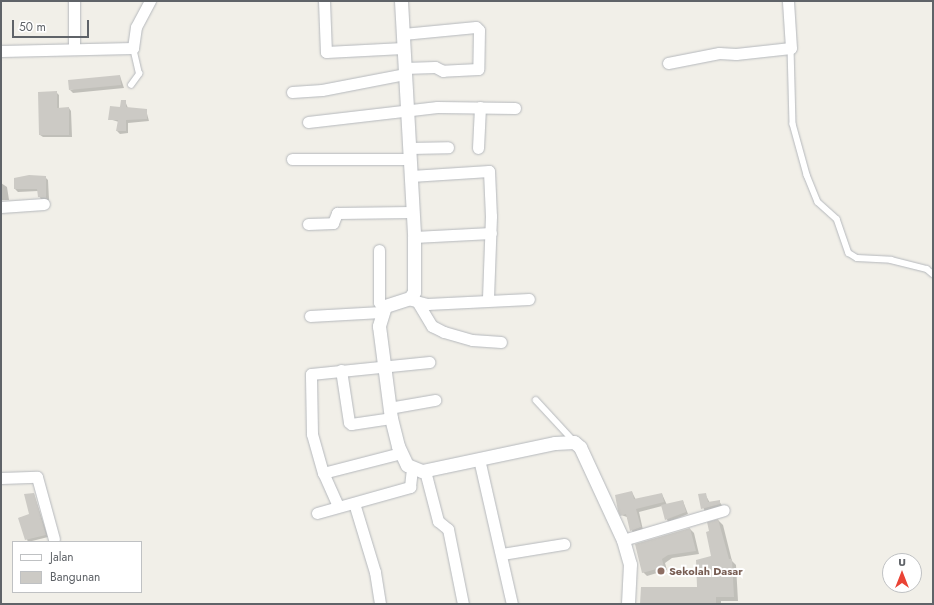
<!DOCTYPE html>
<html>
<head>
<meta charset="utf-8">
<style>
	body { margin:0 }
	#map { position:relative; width:934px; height:605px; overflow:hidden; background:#f1efe8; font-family:Jost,sans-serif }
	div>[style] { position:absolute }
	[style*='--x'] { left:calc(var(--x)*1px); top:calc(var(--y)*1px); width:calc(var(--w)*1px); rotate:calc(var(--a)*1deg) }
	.shadow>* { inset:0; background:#0003 }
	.building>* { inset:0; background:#cccac5 }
	.roads { filter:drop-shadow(0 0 1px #b5b8bc) drop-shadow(0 0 1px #b5b8bc) }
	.service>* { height:5.5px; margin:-2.75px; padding:0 2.75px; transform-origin:2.75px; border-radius:2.75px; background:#fff }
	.minor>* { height:11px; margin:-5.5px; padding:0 5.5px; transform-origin:5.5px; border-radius:5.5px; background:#fff }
	.tertiary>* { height:13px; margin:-6.5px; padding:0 6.5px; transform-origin:6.5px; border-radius:6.5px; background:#fff }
	.dots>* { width:11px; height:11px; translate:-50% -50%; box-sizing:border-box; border:2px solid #fff; border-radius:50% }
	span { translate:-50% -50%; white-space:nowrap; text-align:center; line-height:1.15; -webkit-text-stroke:4px #fff; paint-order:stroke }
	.education-label { font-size:11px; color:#785e54; font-weight:700 }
	.left { translate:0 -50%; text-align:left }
	.frame { position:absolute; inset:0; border:2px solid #5f6368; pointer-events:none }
	.legend { position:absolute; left:12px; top:541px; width:130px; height:52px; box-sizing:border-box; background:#fff; border:1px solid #bfc1c3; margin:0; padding:5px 7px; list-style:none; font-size:12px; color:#5f6368 }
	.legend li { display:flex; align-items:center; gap:8px; height:20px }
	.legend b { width:20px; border:1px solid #bfc1c3 }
	.north { position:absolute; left:882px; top:553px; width:40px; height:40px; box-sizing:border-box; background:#fff; border:1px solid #bfc1c3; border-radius:50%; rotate:0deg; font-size:11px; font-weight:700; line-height:16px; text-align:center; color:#5f6368 }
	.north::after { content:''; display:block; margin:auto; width:14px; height:18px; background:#ea4335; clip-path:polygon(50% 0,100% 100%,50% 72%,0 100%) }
	.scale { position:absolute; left:12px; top:20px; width:77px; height:18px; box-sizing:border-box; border:2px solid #5f6368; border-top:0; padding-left:5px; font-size:12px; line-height:14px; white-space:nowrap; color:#5f6368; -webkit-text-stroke:3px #fff; paint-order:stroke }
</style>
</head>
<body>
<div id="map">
	<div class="shadow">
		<i style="clip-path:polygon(120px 76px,124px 88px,73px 93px,70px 90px)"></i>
		<i style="clip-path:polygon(56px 92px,59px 95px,59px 109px,69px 108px,71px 111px,72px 137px,43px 137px,40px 135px)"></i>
		<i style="clip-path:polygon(125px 101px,128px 108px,146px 110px,149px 121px,128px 123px,128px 133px,120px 134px,117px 131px,119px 122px,109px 119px)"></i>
		<i style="clip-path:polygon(45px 177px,48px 180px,49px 200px,41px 200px,38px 191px,18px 192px,15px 189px)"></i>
		<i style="clip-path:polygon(1px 183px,7px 187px,9px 200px,1px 200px)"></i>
		<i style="clip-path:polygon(632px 492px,636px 500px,662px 494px,667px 505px,683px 501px,688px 514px,668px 522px,662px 506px,639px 512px,643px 530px,633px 533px,627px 517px,621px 515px)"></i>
		<i style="clip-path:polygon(34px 494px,48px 537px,28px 542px,19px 518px,30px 515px)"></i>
		<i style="clip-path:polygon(705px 494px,710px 503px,719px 501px,723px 507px,705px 512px,699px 495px)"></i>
		<i style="clip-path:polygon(718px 520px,723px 525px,732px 561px,736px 565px,738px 601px,721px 601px,721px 604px,641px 604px,698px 588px,712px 557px)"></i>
		<i style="clip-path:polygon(690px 529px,694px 533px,699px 554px,672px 558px,665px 563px,667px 570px,647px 576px,643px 572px)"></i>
	</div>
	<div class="building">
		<i style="clip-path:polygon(120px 75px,121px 85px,69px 90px,68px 80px)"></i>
		<i style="clip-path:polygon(57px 91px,57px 108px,69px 107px,69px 135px,39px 135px,38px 92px)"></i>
		<i style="clip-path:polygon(121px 100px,126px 100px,126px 107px,147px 109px,147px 119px,126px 120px,126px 131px,116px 131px,118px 120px,108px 120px,110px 106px,120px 107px)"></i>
		<i style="clip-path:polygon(29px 175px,46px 176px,46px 198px,38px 197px,37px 189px,14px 189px,14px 178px)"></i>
		<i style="clip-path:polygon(632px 491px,634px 499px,662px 493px,664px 502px,636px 509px,641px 527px,630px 531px,626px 514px,620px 516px,618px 511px,615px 495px)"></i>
		<i style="clip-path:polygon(34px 493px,46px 535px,25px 540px,18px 518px,29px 514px,24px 494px)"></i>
		<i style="clip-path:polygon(706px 493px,708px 502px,720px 500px,720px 504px,701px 509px,698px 494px)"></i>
		<i style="clip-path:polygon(683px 500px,686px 512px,665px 520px,661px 505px)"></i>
		<i style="clip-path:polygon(718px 519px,729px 559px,732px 559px,734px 597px,716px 597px,716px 604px,640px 604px,641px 587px,697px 587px,696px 560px,711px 556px,706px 532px,709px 531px,707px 522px)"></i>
		<i style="clip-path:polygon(690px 528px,696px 551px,668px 555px,662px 559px,664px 567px,642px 573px,635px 544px)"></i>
	</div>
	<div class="roads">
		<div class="service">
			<i style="--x:791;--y:48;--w:76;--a:88.5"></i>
			<i style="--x:793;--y:124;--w:53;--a:74.6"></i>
			<i style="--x:807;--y:175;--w:29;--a:68"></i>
			<i style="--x:818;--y:202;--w:25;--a:42"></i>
			<i style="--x:837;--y:219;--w:36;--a:71"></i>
			<i style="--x:849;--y:253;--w:9;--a:32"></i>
			<i style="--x:857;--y:258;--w:34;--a:3"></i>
			<i style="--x:891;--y:260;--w:37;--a:14"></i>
			<i style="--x:927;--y:269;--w:8;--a:40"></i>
			<i style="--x:131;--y:85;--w:14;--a:-54"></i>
			<i style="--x:139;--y:74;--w:27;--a:-103"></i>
			<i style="--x:536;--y:400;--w:54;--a:47.2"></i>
		</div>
		<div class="minor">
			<i style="--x:74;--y:1;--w:47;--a:90"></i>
			<i style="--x:324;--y:1;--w:51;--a:87.8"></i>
			<i style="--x:326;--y:52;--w:77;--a:-3"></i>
			<i style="--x:403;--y:34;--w:73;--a:-5.5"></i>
			<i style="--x:476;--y:27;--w:4;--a:45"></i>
			<i style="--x:479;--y:30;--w:39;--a:91"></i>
			<i style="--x:478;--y:69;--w:35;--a:177"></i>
			<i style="--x:443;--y:71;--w:9;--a:-153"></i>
			<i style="--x:435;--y:67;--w:31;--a:178"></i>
			<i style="--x:1;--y:51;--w:132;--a:-1.3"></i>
			<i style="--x:133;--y:48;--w:21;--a:-82"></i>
			<i style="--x:136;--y:27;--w:30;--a:-62"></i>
			<i style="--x:668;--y:63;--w:52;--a:-11.1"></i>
			<i style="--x:719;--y:53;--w:17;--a:3"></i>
			<i style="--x:736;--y:54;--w:55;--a:-6.2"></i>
			<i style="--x:791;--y:48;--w:47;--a:-93.7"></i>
			<i style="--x:292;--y:92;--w:30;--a:-4"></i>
			<i style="--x:322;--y:90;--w:85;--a:-10.9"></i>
			<i style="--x:308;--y:122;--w:130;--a:-6.6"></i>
			<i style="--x:437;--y:107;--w:78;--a:0.7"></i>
			<i style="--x:409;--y:148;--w:39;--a:-1"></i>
			<i style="--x:478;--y:148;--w:41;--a:-87.2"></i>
			<i style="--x:292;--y:159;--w:118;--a:0"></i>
			<i style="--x:411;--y:176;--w:78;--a:-3.7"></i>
			<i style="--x:489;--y:171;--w:45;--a:87.5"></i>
			<i style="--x:491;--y:216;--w:83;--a:92.1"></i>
			<i style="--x:1;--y:207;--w:43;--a:-4"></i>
			<i style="--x:308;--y:224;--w:25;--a:-2"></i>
			<i style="--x:333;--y:223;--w:11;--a:-68"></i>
			<i style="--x:337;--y:213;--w:75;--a:-0.8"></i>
			<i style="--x:414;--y:237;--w:77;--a:-3"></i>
			<i style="--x:379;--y:250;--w:52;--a:90"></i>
			<i style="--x:379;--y:302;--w:7;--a:56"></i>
			<i style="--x:408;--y:299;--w:20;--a:15"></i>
			<i style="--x:427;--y:304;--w:102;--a:-2.8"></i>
			<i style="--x:418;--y:303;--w:27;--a:59"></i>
			<i style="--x:432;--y:326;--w:13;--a:27"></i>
			<i style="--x:444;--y:332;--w:29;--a:16"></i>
			<i style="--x:472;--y:340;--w:29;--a:4"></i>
			<i style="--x:310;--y:316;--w:71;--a:-3.2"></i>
			<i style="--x:341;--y:370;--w:53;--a:81.3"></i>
			<i style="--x:349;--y:422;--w:3;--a:45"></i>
			<i style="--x:351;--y:424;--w:40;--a:-8.5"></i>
			<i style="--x:389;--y:408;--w:47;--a:-9.9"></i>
			<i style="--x:479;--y:459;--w:149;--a:77.2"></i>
			<i style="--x:425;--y:471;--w:52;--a:75.4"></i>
			<i style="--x:438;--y:521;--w:13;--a:39"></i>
			<i style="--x:448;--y:529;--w:76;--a:78.7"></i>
			<i style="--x:323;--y:473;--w:81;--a:-14.4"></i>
			<i style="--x:1;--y:478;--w:36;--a:-2"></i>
			<i style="--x:37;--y:477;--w:64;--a:74.7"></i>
			<i style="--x:354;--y:503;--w:72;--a:73.1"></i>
			<i style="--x:375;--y:572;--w:32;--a:81"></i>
			<i style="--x:338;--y:506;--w:36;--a:-114"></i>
			<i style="--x:323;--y:473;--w:41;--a:-105.8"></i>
			<i style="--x:312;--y:434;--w:60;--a:-91"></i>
			<i style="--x:311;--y:374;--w:119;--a:-5.8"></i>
			<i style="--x:317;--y:513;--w:97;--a:-15.6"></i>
			<i style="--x:410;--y:487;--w:19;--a:-84"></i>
			<i style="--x:623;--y:540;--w:105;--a:-16.5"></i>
			<i style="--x:502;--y:554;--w:63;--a:-9.2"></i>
		</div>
		<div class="tertiary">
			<i style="--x:401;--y:1;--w:236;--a:86.8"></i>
			<i style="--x:414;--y:237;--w:55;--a:90"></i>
			<i style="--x:414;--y:292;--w:7;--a:124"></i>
			<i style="--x:410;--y:298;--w:26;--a:162"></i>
			<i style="--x:385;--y:306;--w:21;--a:107"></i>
			<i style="--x:379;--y:326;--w:93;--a:82.6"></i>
			<i style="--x:391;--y:418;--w:29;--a:76"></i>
			<i style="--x:398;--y:446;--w:21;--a:65"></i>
			<i style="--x:407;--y:465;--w:16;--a:22"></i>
			<i style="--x:422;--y:471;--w:136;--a:-11.9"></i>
			<i style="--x:555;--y:443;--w:19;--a:-3"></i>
			<i style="--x:574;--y:442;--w:8;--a:40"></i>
			<i style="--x:580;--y:447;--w:102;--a:65.2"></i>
			<i style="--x:623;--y:540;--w:25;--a:74"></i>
			<i style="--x:630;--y:564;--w:40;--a:92.9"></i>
		</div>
	</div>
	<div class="dots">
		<i style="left:661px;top:571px;background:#8d6e63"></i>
	</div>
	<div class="education-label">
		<span class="left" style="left:669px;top:571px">Sekolah Dasar</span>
	</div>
	<div class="frame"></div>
	<ul class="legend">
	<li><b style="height:5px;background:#fff"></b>Jalan</li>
	<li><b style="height:11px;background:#cccac5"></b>Bangunan</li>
	</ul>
	<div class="north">U</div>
	<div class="scale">50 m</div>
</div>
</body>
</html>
